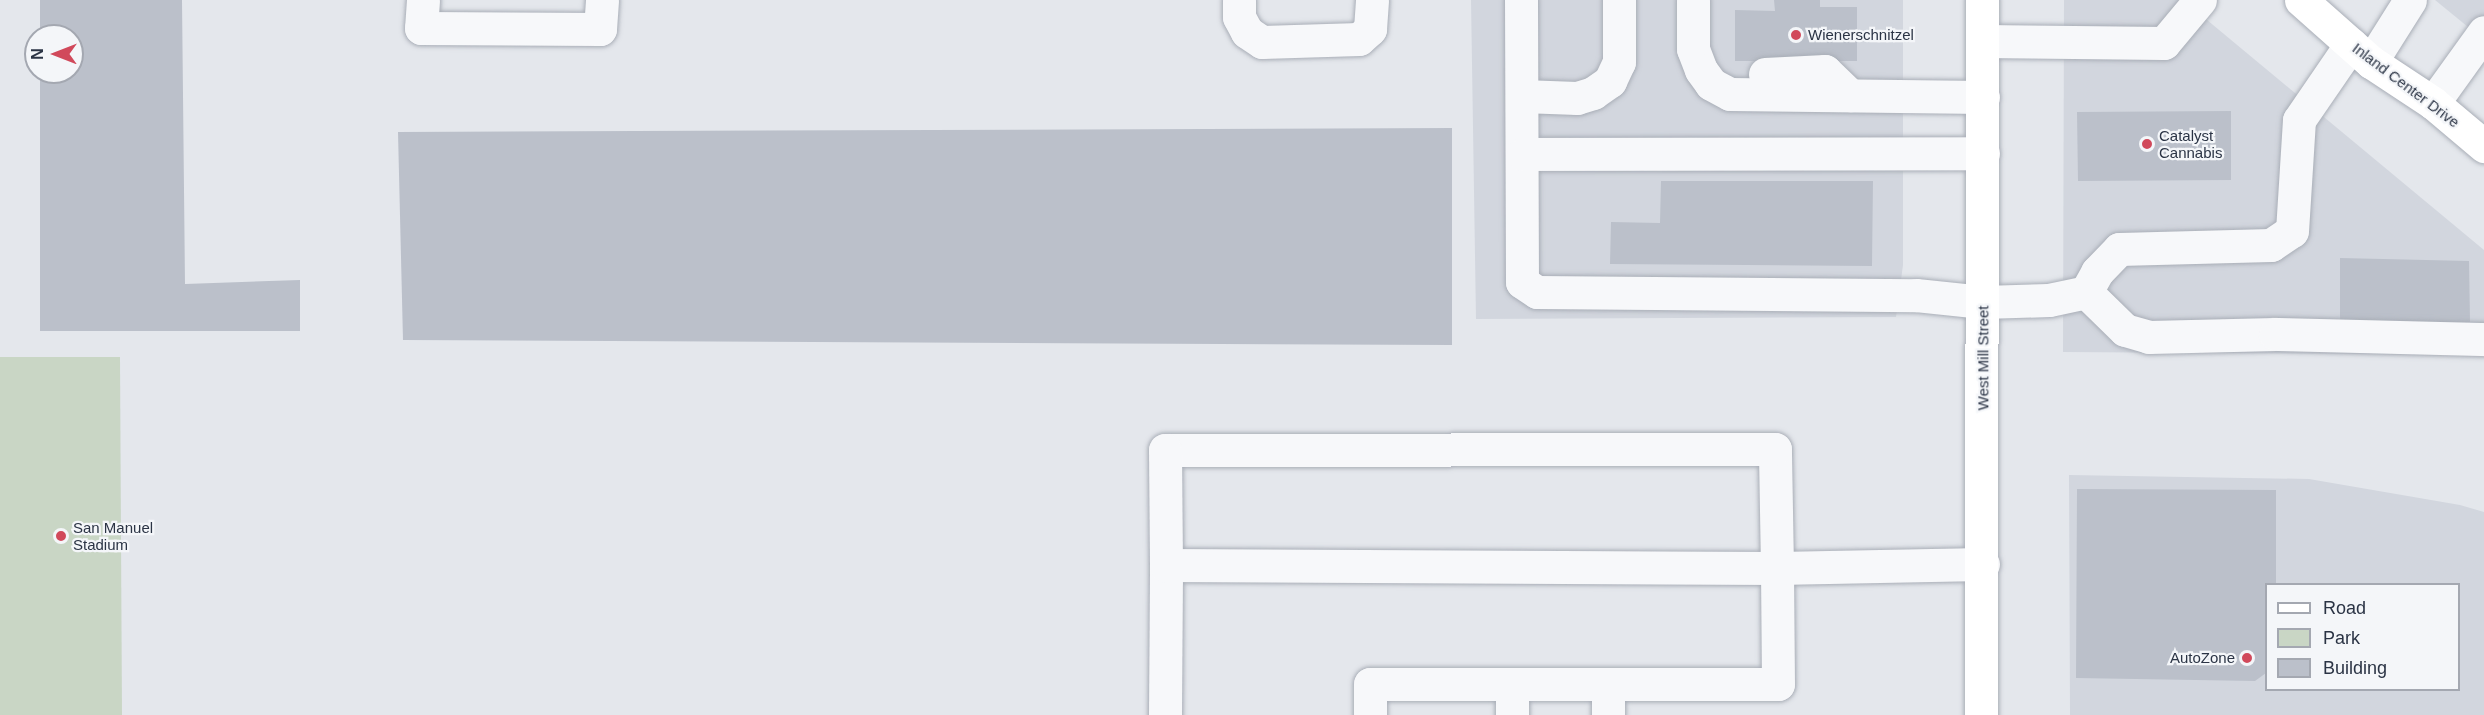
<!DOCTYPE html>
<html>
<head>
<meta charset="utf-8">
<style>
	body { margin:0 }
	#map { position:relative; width:2484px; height:715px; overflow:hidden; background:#e4e7ec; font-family:Helvetica,sans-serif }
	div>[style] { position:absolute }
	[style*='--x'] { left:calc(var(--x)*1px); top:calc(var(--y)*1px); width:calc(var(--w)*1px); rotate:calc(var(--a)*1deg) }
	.built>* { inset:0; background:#d2d6de }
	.green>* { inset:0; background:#c9d6c5 }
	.building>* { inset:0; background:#bbc0ca }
	.roads { filter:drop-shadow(0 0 2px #a9aeb7) drop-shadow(0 0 2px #a9aeb7) }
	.minor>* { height:33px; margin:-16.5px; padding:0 16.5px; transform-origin:16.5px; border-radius:16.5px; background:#f7f8fa }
	.major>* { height:33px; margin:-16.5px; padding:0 16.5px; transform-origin:16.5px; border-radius:16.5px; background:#fff }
	.dots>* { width:16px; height:16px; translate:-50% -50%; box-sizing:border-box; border:3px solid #f4f6f9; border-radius:50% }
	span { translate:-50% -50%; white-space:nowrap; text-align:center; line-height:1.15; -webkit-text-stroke:4.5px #f4f6f9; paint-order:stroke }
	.poi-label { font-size:15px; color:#2b3445 }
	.left { translate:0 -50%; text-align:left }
	.right { translate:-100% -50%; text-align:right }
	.street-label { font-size:15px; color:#2b3445 }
	.legend { position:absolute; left:2265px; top:583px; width:195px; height:108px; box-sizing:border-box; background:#f4f6f9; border:2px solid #a4a8b1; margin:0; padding:8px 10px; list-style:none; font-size:18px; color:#2b3445 }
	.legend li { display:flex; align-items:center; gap:12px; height:30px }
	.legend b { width:30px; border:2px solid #a4a8b1 }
	.north { position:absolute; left:24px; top:24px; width:60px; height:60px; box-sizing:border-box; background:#f4f6f9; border:2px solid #a4a8b1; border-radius:50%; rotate:270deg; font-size:16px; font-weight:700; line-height:24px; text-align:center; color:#2b3445 }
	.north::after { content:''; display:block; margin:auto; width:21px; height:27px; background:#d1495b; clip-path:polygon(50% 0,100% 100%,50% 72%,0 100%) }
</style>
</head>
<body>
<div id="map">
	<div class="built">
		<i style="clip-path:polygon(1471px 0,1903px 0,1903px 265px,1896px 317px,1476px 319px)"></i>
		<i style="clip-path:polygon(2064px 0,2183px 0,2484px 250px,2484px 355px,2063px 352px)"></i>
		<i style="clip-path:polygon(2435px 0,2484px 0,2484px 40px)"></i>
		<i style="clip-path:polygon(evenodd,2069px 475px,2309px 479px,2460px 505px,2484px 512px,2484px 715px,2070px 715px,2069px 475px,2266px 584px,2458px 584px,2458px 690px,2266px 690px,2266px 584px)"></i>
	</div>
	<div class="green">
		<i style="clip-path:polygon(0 357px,120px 357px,122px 715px,0 715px)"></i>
	</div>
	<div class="building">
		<i style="clip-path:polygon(40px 0,182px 0,185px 284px,300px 280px,300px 331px,40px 331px,40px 72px,72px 72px,72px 36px,40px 36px)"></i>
		<i style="clip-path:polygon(1774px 0,1820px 0,1820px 7px,1857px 7px,1857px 61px,1735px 61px,1735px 10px,1775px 11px)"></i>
		<i style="clip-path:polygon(2231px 111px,2231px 180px,2078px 181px,2077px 112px)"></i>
		<i style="clip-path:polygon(1452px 128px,1452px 345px,403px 340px,398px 132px)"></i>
		<i style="clip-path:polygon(1661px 181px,1873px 181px,1872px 266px,1610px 264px,1611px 222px,1660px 223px)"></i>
		<i style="clip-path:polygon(2340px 258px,2469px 261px,2470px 322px,2340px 324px)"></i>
		<i style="clip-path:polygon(2077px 489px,2276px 490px,2276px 584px,2266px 584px,2266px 673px,2255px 681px,2076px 678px)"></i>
	</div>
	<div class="roads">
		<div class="minor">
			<i style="--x:423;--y:0;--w:28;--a:94"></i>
			<i style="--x:421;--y:28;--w:179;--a:0.3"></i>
			<i style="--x:600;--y:29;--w:29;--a:-86"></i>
			<i style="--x:1239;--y:0;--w:17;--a:90"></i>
			<i style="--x:1239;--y:17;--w:17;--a:62"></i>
			<i style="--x:1247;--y:32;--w:18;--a:34"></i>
			<i style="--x:1262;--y:42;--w:97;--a:-1.8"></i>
			<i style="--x:1359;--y:39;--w:15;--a:-42"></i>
			<i style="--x:1370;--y:29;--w:29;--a:-86"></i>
			<i style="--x:1521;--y:0;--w:282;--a:89.8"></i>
			<i style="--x:1522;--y:282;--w:18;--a:34"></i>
			<i style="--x:1537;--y:292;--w:379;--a:0.5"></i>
			<i style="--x:1916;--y:295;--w:67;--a:6"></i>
			<i style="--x:1983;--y:302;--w:66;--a:-1.7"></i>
			<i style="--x:2049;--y:300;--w:38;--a:-12"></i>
			<i style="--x:2086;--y:292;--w:23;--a:-61"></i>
			<i style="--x:2097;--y:272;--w:32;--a:-46"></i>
			<i style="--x:2119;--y:249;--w:152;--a:-1.5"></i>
			<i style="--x:2271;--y:245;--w:25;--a:-34"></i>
			<i style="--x:2292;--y:231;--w:111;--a:-86.4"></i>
			<i style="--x:2299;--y:120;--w:92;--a:-55.6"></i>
			<i style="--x:1693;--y:0;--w:49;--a:90"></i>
			<i style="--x:1693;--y:49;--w:22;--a:69"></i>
			<i style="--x:1701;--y:70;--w:17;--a:54"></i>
			<i style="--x:1711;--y:84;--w:21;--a:28"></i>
			<i style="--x:1730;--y:94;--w:253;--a:0.7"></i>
			<i style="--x:1983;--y:41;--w:181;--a:0.6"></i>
			<i style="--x:2164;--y:43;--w:56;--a:-50.1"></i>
			<i style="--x:2371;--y:62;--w:73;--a:-57.8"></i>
			<i style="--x:1765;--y:74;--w:60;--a:-2.9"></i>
			<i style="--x:1825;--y:71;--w:35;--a:44"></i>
			<i style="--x:1522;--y:96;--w:55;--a:2.1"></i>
			<i style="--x:1577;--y:98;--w:17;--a:-17"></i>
			<i style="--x:1593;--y:93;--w:21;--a:-35"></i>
			<i style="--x:1610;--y:81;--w:21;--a:-65"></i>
			<i style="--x:1619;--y:62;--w:62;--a:-90"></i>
			<i style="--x:2433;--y:103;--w:87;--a:-54.3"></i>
			<i style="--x:1523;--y:154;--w:460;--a:-0.1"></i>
			<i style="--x:2086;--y:292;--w:54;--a:44.3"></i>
			<i style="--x:2125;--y:330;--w:25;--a:16"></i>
			<i style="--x:2149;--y:337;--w:126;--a:-1.4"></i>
			<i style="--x:2275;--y:334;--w:209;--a:1.4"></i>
			<i style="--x:1512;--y:684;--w:31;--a:90"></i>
			<i style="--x:1608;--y:684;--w:31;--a:90"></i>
			<i style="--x:1165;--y:715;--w:150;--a:-89.6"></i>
			<i style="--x:1370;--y:715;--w:31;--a:-90"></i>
			<i style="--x:1370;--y:684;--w:408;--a:0"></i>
			<i style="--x:1778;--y:684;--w:116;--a:-90.5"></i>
			<i style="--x:1777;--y:568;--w:119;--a:-91"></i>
			<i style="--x:1775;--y:449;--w:610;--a:179.91"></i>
			<i style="--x:1165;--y:450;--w:115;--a:89.5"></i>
			<i style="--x:1166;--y:565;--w:611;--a:0.28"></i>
			<i style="--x:1777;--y:568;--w:206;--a:-1.1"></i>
		</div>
		<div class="major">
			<i style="--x:2301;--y:0;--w:94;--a:41.5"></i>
			<i style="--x:2371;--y:62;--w:74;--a:33.5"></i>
			<i style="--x:2433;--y:103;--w:67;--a:40.1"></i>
			<i style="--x:1981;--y:715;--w:715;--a:-89.92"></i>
		</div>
	</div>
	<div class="dots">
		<i style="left:1796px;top:35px;background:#d1495b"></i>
		<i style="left:2147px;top:144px;background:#d1495b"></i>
		<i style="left:61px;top:536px;background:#d1495b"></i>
		<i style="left:2247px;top:658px;background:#d1495b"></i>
	</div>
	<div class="poi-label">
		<span class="left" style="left:1808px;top:35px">Wienerschnitzel</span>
		<span class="left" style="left:2159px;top:144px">Catalyst<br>Cannabis</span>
		<span class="left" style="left:73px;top:536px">San Manuel<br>Stadium</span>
		<span class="right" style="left:2235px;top:658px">AutoZone</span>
	</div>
	<div class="street-label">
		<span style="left:2406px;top:85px;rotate:37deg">Inland Center Drive</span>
		<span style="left:1983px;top:358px;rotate:-90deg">West Mill Street</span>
	</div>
	<ul class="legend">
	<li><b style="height:8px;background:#fff"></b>Road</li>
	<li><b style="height:16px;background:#c9d6c5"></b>Park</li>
	<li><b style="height:16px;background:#bbc0ca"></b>Building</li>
	</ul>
	<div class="north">N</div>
</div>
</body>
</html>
